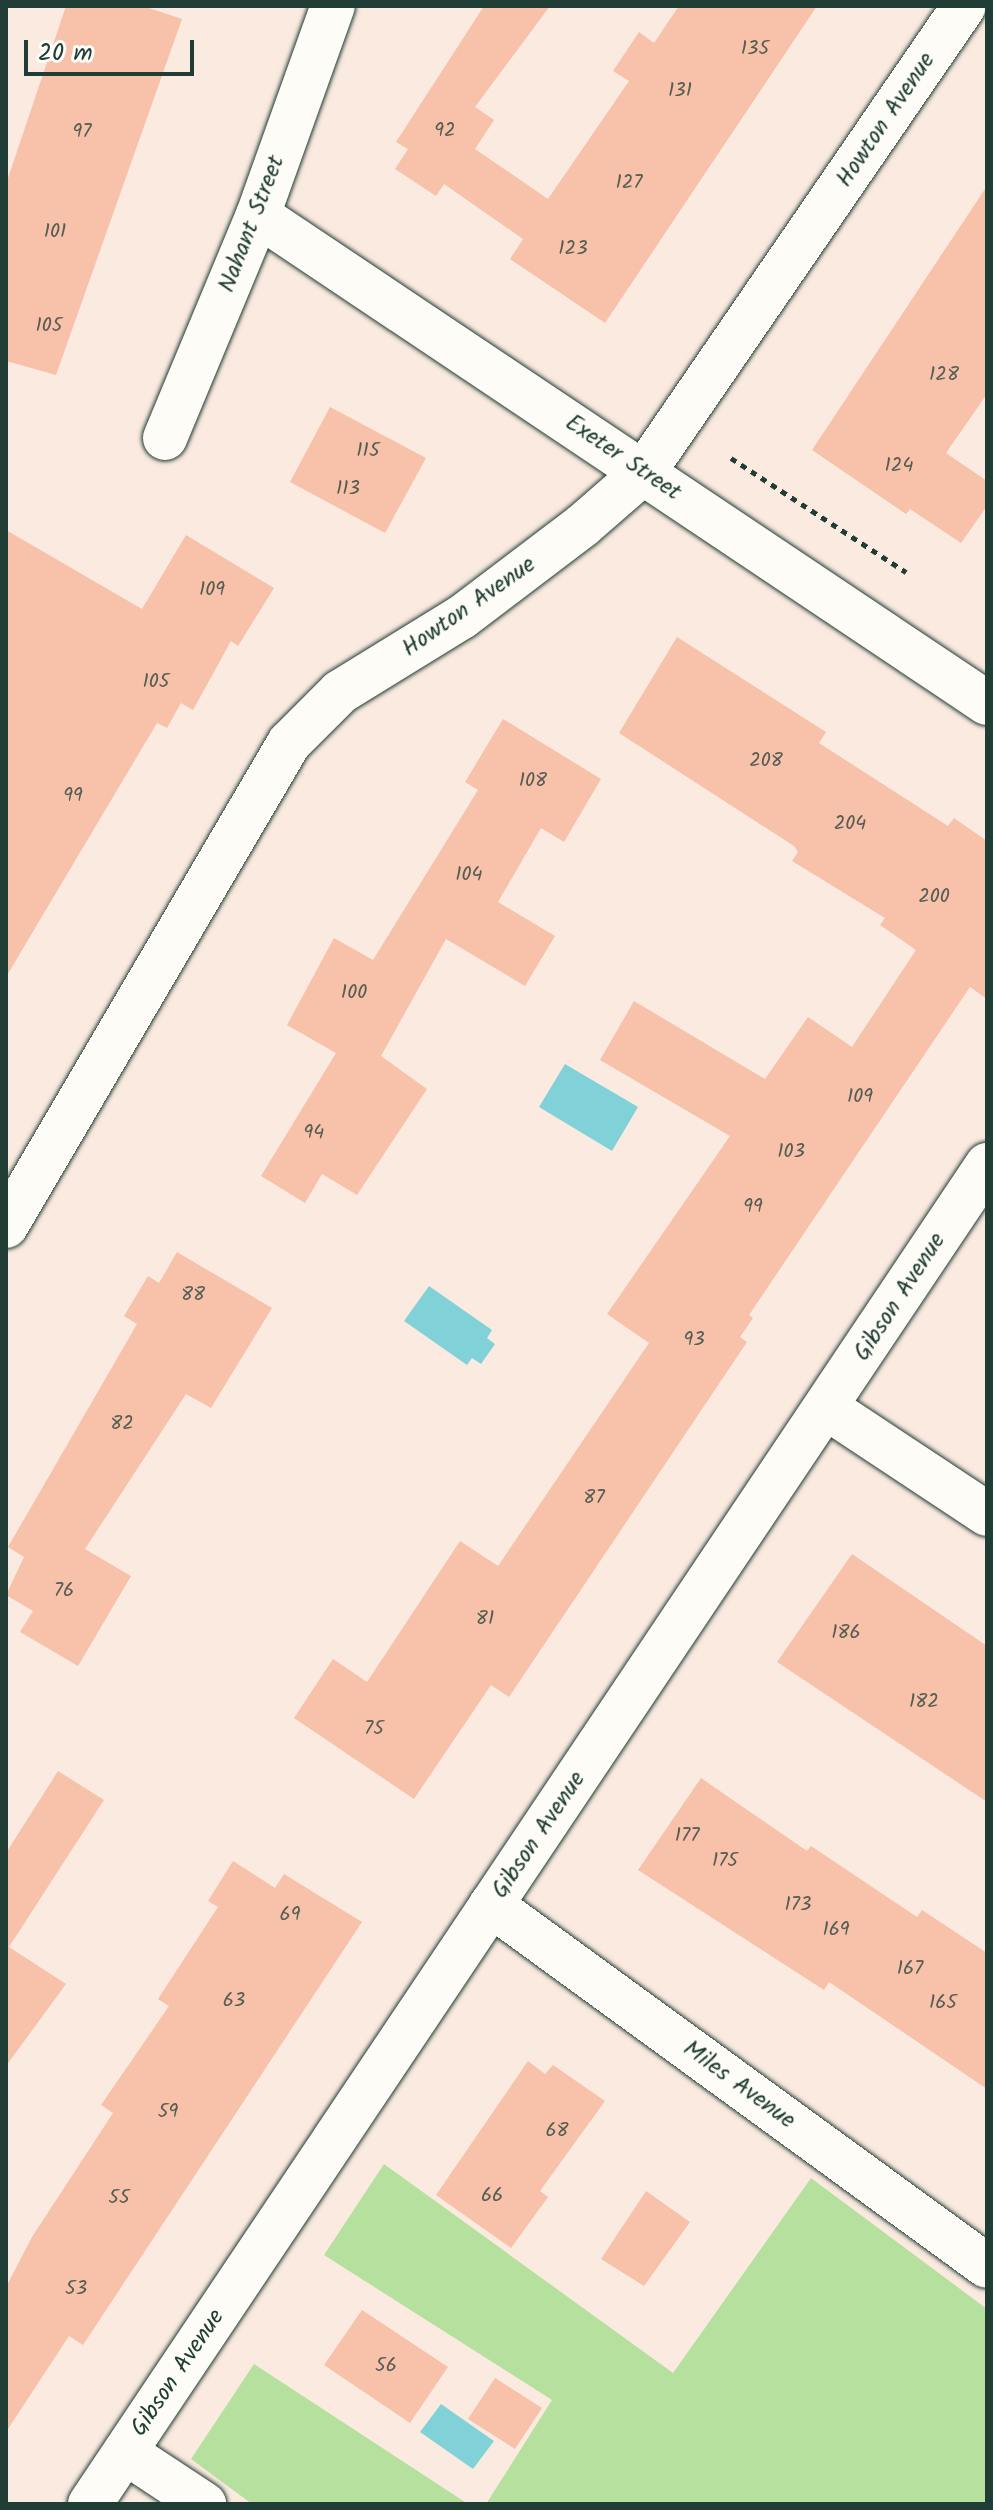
<!DOCTYPE html>
<html>
<head>
<meta charset="utf-8">
<style>
	body { margin:0 }
	#map { position:relative; width:993px; height:2510px; overflow:hidden; background:#fbeae0; font-family:Kalam,sans-serif }
	div>[style] { position:absolute }
	[style*='--x'] { left:calc(var(--x)*1px); top:calc(var(--y)*1px); width:calc(var(--w)*1px); rotate:calc(var(--a)*1deg) }
	.green>* { inset:0; background:#b6e09e }
	.water>* { inset:0; background:#80d2d8 }
	.building>* { inset:0; background:#f7c1aa }
	.path>* { height:5px; margin-top:-2.5px; transform-origin:0; background:repeating-linear-gradient(90deg,#1f3d34 0 6px,transparent 0 12px) }
	.roads { filter:drop-shadow(0 0 2px #1f3d34) drop-shadow(0 0 2px #1f3d34) }
	.street>* { height:44px; margin:-22px; padding:0 22px; transform-origin:22px; border-radius:22px; background:#fdfcf7 }
	span { translate:-50% -50%; white-space:nowrap; text-align:center; line-height:1.15; -webkit-text-stroke:6px #fdfcf7; paint-order:stroke }
	.number-label { font-size:20px; color:#555e52 }
	.number-label span { -webkit-text-stroke-width:0 }
	.street-label { font-size:24px; color:#1f3d34 }
	.frame { position:absolute; inset:0; border:8px solid #1f3d34; pointer-events:none }
	.scale { position:absolute; left:24px; top:40px; width:170px; height:36px; box-sizing:border-box; border:4px solid #1f3d34; border-top:0; padding-left:10px; font-size:24px; line-height:28px; white-space:nowrap; color:#1f3d34; -webkit-text-stroke:6px #fdfcf7; paint-order:stroke }
</style>
</head>
<body>
<div id="map">
	<div class="green">
		<i style="clip-path:polygon(384px 2164px,673px 2373px,811px 2178px,987px 2309px,987px 2504px,486px 2504px,552px 2400px,324px 2255px)"></i>
		<i style="clip-path:polygon(254px 2364px,468px 2504px,252px 2504px,191px 2459px)"></i>
	</div>
	<div class="water">
		<i style="clip-path:polygon(565px 1064px,638px 1107px,612px 1151px,539px 1107px)"></i>
		<i style="clip-path:polygon(429px 1286px,492px 1330px,487px 1338px,495px 1344px,481px 1364px,472px 1358px,467px 1365px,404px 1321px)"></i>
		<i style="clip-path:polygon(441px 2404px,494px 2441px,473px 2469px,420px 2432px)"></i>
	</div>
	<div class="building">
		<i style="clip-path:polygon(66px 6px,143px 6px,182px 19px,56px 375px,6px 361px,6px 184px)"></i>
		<i style="clip-path:polygon(484px 6px,550px 6px,475px 107px,494px 120px,475px 149px,548px 199px,629px 81px,613px 71px,639px 32px,654px 43px,679px 6px,817px 6px,605px 323px,510px 259px,523px 239px,444px 184px,436px 196px,395px 169px,408px 149px,396px 142px)"></i>
		<i style="clip-path:polygon(987px 186px,987px 394px,946px 453px,987px 481px,987px 506px,961px 543px,910px 509px,906px 514px,812px 450px)"></i>
		<i style="clip-path:polygon(330px 407px,426px 458px,385px 533px,290px 482px)"></i>
		<i style="clip-path:polygon(6px 530px,142px 609px,186px 535px,274px 588px,238px 646px,231px 641px,193px 710px,181px 703px,167px 728px,157px 723px,6px 977px)"></i>
		<i style="clip-path:polygon(677px 637px,826px 732px,819px 743px,948px 826px,954px 818px,987px 841px,987px 999px,970px 987px,749px 1315px,753px 1318px,740px 1337px,747px 1342px,509px 1697px,491px 1685px,414px 1799px,294px 1718px,333px 1659px,367px 1682px,460px 1541px,498px 1566px,649px 1343px,607px 1314px,730px 1136px,600px 1060px,634px 1001px,765px 1079px,808px 1017px,852px 1047px,916px 950px,880px 925px,885px 918px,792px 861px,798px 852px,794px 846px,619px 733px)"></i>
		<i style="clip-path:polygon(503px 719px,601px 779px,564px 842px,541px 828px,498px 902px,555px 936px,525px 986px,446px 939px,381px 1056px,427px 1089px,357px 1195px,322px 1174px,305px 1203px,261px 1176px,336px 1053px,287px 1025px,334px 938px,373px 960px,478px 790px,465px 782px)"></i>
		<i style="clip-path:polygon(177px 1252px,272px 1308px,211px 1408px,186px 1394px,85px 1549px,131px 1576px,78px 1666px,20px 1632px,33px 1611px,6px 1595px,24px 1557px,8px 1547px,137px 1324px,124px 1316px,148px 1276px,159px 1283px)"></i>
		<i style="clip-path:polygon(852px 1554px,987px 1646px,987px 1802px,777px 1662px)"></i>
		<i style="clip-path:polygon(58px 1771px,104px 1800px,9px 1947px,66px 1984px,6px 2066px,6px 1853px)"></i>
		<i style="clip-path:polygon(701px 1778px,807px 1851px,811px 1846px,917px 1917px,922px 1910px,987px 1953px,987px 2089px,829px 1982px,824px 1990px,638px 1870px)"></i>
		<i style="clip-path:polygon(233px 1861px,275px 1888px,284px 1874px,362px 1922px,83px 2345px,69px 2336px,6px 2432px,6px 2287px,32px 2237px,113px 2113px,101px 2105px,169px 2006px,158px 1999px,218px 1907px,208px 1901px)"></i>
		<i style="clip-path:polygon(528px 2061px,545px 2074px,553px 2065px,605px 2101px,540px 2191px,548px 2197px,511px 2248px,436px 2195px)"></i>
		<i style="clip-path:polygon(646px 2191px,690px 2222px,644px 2286px,601px 2259px)"></i>
		<i style="clip-path:polygon(362px 2310px,448px 2367px,410px 2423px,324px 2365px)"></i>
		<i style="clip-path:polygon(495px 2378px,542px 2408px,515px 2449px,468px 2419px)"></i>
	</div>
	<div class="path">
		<i style="--x:731;--y:458;--w:209;--a:33.1"></i>
	</div>
	<div class="roads">
		<div class="street">
			<i style="--x:258;--y:215;--w:877;--a:33.8"></i>
			<i style="--x:165;--y:438;--w:242;--a:-67.4"></i>
			<i style="--x:258;--y:215;--w:222;--a:-70.3"></i>
			<i style="--x:6;--y:1226;--w:560;--a:-59.63"></i>
			<i style="--x:289;--y:743;--w:72;--a:-45"></i>
			<i style="--x:340;--y:692;--w:143;--a:-31.6"></i>
			<i style="--x:462;--y:617;--w:151;--a:-37.2"></i>
			<i style="--x:582;--y:526;--w:82;--a:-41.1"></i>
			<i style="--x:644;--y:472;--w:565;--a:-55.52"></i>
			<i style="--x:827;--y:1408;--w:192;--a:33.5"></i>
			<i style="--x:491;--y:1905;--w:613;--a:36.05"></i>
			<i style="--x:125;--y:2452;--w:95;--a:33.4"></i>
			<i style="--x:90;--y:2504;--w:1612;--a:-56.18"></i>
		</div>
	</div>
	<div class="number-label">
		<span style="left:755px;top:49px">135</span>
		<span style="left:680px;top:91px">131</span>
		<span style="left:445px;top:131px">92</span>
		<span style="left:82px;top:132px">97</span>
		<span style="left:629px;top:183px">127</span>
		<span style="left:55px;top:232px">101</span>
		<span style="left:573px;top:249px">123</span>
		<span style="left:49px;top:326px">105</span>
		<span style="left:944px;top:375px">128</span>
		<span style="left:368px;top:451px">115</span>
		<span style="left:899px;top:466px">124</span>
		<span style="left:348px;top:489px">113</span>
		<span style="left:212px;top:590px">109</span>
		<span style="left:156px;top:682px">105</span>
		<span style="left:766px;top:761px">208</span>
		<span style="left:533px;top:781px">108</span>
		<span style="left:73px;top:796px">99</span>
		<span style="left:850px;top:824px">204</span>
		<span style="left:469px;top:875px">104</span>
		<span style="left:934px;top:897px">200</span>
		<span style="left:354px;top:993px">100</span>
		<span style="left:860px;top:1097px">109</span>
		<span style="left:314px;top:1133px">94</span>
		<span style="left:791px;top:1152px">103</span>
		<span style="left:753px;top:1207px">99</span>
		<span style="left:193px;top:1295px">88</span>
		<span style="left:694px;top:1340px">93</span>
		<span style="left:122px;top:1424px">82</span>
		<span style="left:594px;top:1498px">87</span>
		<span style="left:64px;top:1591px">76</span>
		<span style="left:485px;top:1619px">81</span>
		<span style="left:846px;top:1633px">186</span>
		<span style="left:924px;top:1702px">182</span>
		<span style="left:374px;top:1729px">75</span>
		<span style="left:687px;top:1836px">177</span>
		<span style="left:725px;top:1861px">175</span>
		<span style="left:798px;top:1905px">173</span>
		<span style="left:290px;top:1915px">69</span>
		<span style="left:836px;top:1930px">169</span>
		<span style="left:910px;top:1969px">167</span>
		<span style="left:234px;top:2001px">63</span>
		<span style="left:943px;top:2003px">165</span>
		<span style="left:168px;top:2112px">59</span>
		<span style="left:557px;top:2131px">68</span>
		<span style="left:492px;top:2196px">66</span>
		<span style="left:119px;top:2198px">55</span>
		<span style="left:76px;top:2289px">53</span>
		<span style="left:386px;top:2366px">56</span>
	</div>
	<div class="street-label">
		<span style="left:886px;top:120px;rotate:-56deg">Howton Avenue</span>
		<span style="left:252px;top:224px;rotate:-69deg">Nahant Street</span>
		<span style="left:623px;top:458px;rotate:34deg">Exeter Street</span>
		<span style="left:469px;top:607px;rotate:-35deg">Howton Avenue</span>
		<span style="left:900px;top:1297px;rotate:-57deg">Gibson Avenue</span>
		<span style="left:539px;top:1835px;rotate:-56deg">Gibson Avenue</span>
		<span style="left:739px;top:2085px;rotate:36deg">Miles Avenue</span>
		<span style="left:178px;top:2373px;rotate:-56deg">Gibson Avenue</span>
	</div>
	<div class="frame"></div>
	<div class="scale">20 m</div>
</div>
</body>
</html>
